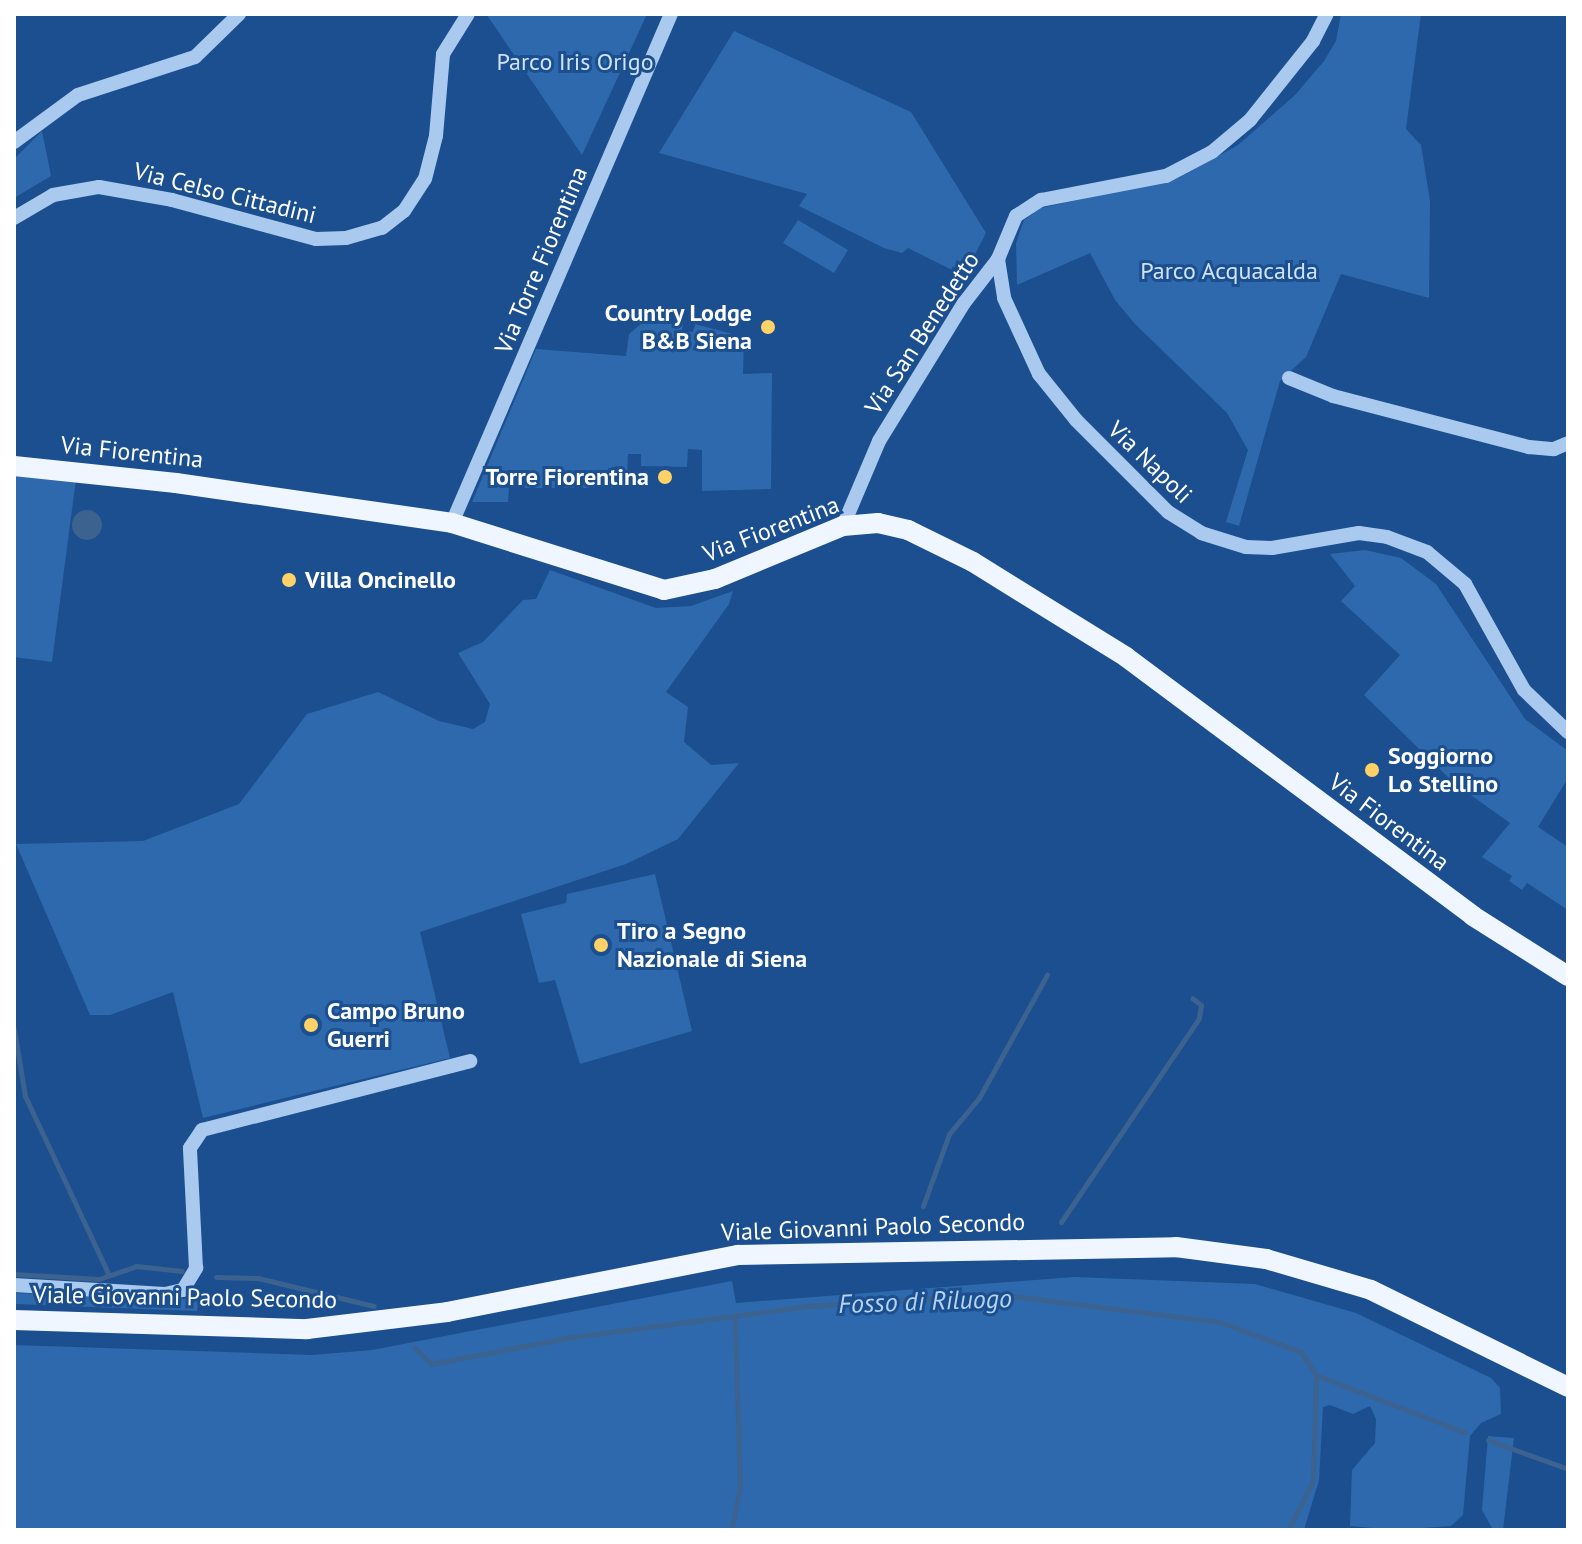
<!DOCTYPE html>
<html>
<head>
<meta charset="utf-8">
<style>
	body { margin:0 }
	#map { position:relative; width:1582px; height:1544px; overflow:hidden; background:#1b4f8f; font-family:"PT Sans",sans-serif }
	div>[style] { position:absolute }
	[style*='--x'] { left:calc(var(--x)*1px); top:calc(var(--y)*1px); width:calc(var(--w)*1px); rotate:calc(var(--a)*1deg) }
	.green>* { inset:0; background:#2e69ad }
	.water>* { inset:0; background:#3c6290 }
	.round { border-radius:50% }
	.stream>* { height:5px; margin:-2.5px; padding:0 2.5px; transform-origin:2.5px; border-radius:2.5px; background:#3c6290 }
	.minor>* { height:14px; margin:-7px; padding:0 7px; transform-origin:7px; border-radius:7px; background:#a9c9ee }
	.major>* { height:20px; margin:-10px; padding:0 10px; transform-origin:10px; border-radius:10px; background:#f0f6ff }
	.dots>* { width:22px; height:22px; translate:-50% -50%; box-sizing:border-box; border:4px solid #1b4f8f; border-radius:50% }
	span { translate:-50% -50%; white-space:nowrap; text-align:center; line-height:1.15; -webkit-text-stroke:6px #1b4f8f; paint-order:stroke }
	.park-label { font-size:24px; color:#cfe3fa }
	.street-label { font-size:24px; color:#fff }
	.poi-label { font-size:24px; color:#fff; font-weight:700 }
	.right { translate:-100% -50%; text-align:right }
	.left { translate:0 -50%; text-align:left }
	.water-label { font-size:26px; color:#b5d3f5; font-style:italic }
	.frame { position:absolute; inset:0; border:16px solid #fff; pointer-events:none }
</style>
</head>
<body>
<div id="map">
	<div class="green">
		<i style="clip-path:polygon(647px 14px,582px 155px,487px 15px,489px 14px)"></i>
		<i style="clip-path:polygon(1341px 14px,1421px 14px,1406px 129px,1421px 145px,1430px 201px,1429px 298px,1341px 274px,1306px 357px,1280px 381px,1239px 526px,1226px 522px,1248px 450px,1227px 413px,1135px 324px,1115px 300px,1090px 253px,1017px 285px,1016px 243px,1024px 220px,1041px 208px,1178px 178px,1238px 145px,1295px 95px,1324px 61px,1336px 41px)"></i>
		<i style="clip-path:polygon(734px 31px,911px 112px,986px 233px,969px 266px,958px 273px,908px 248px,902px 253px,884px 248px,799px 206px,807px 194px,659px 153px)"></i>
		<i style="clip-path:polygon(42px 131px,51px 176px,14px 198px,14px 159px)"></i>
		<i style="clip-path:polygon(798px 220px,848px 250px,834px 273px,783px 243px)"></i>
		<i style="clip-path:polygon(643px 322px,683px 323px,682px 331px,693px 332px,695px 324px,744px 337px,743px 374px,772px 373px,771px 489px,702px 491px,702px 450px,688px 449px,687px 467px,641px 466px,641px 454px,628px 454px,627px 488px,509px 488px,508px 502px,472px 502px,536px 349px,626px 356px,629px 334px)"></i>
		<i style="clip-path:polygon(14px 473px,76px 479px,52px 662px,14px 657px)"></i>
		<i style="clip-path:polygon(1365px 550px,1401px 558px,1436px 584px,1525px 719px,1568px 751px,1568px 778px,1538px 827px,1568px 847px,1568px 910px,1527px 883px,1522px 890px,1509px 881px,1512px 876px,1482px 857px,1510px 823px,1454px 783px,1364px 695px,1400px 655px,1341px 601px,1355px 586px,1330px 554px)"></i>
		<i style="clip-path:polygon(550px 570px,656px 608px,691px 606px,733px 591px,729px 604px,666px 692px,688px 707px,684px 742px,711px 765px,739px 763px,678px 839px,626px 864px,420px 932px,450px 1058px,203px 1118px,173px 992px,110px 1015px,90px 1015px,16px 844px,143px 841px,239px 804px,307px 714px,378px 692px,439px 721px,473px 729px,485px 722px,490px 704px,458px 653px,483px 642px,523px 600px,536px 599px)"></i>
		<i style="clip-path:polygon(655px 874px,692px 1031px,580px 1064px,555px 980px,539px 983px,521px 914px,566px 903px,567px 894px)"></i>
		<i style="clip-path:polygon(1074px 1277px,1255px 1284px,1356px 1313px,1491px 1378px,1500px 1388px,1501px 1414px,1481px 1423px,1470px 1436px,1463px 1515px,1451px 1526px,1395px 1530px,1350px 1526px,1352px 1470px,1375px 1443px,1376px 1419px,1370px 1406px,1353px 1414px,1330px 1405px,1323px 1407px,1319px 1480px,1304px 1530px,14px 1530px,14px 1345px,312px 1355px,372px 1350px,732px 1281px,736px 1303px)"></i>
		<i style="clip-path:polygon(14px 1293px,183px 1299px,199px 1297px,197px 1311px,14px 1304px)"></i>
		<i style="clip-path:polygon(1488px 1436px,1514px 1438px,1503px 1530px,1493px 1530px,1482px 1510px)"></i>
	</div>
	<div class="water">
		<i class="round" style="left:72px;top:510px;width:30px;height:30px"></i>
	</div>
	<div class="stream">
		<i style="--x:14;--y:1029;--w:68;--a:80.7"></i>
		<i style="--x:25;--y:1096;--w:195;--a:64.9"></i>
		<i style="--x:923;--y:1206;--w:77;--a:-70.1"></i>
		<i style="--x:949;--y:1134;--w:47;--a:-50.2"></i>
		<i style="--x:979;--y:1098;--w:141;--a:-61.1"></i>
		<i style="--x:1061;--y:1222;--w:246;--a:-55.9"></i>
		<i style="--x:1199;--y:1018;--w:13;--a:-81"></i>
		<i style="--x:1201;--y:1005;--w:11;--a:-142"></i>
		<i style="--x:14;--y:1274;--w:85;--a:3.4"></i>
		<i style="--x:99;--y:1279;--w:39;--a:-19"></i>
		<i style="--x:136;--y:1266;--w:46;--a:6.2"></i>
		<i style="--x:216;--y:1277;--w:42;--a:1.4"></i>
		<i style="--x:258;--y:1278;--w:119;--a:13.6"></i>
		<i style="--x:415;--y:1348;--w:23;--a:45"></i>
		<i style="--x:431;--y:1364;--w:145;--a:-10.8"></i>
		<i style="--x:573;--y:1337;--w:239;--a:-7.5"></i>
		<i style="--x:810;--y:1306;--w:186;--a:-3.7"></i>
		<i style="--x:996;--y:1294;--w:226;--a:7.1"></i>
		<i style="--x:1220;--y:1322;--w:86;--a:20.3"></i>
		<i style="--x:1301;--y:1352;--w:27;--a:57"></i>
		<i style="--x:1316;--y:1375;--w:159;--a:21.1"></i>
		<i style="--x:1488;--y:1440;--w:85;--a:19.9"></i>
		<i style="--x:731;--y:1530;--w:43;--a:-77.9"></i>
		<i style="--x:740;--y:1488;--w:172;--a:-91.7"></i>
		<i style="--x:1288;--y:1530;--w:55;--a:-63"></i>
		<i style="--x:1313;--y:1481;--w:106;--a:-88.4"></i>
	</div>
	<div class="minor">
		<i style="--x:14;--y:142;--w:79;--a:-36.3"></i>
		<i style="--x:78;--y:95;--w:123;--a:-18"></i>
		<i style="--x:195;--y:57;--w:62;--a:-44.3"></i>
		<i style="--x:14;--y:218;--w:45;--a:-30.5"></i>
		<i style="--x:53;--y:195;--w:47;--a:-9.9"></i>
		<i style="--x:99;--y:187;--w:74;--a:10.1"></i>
		<i style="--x:172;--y:200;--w:149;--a:15.2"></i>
		<i style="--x:316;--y:239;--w:30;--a:-2"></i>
		<i style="--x:346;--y:238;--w:37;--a:-16"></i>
		<i style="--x:382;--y:228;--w:28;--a:-38"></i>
		<i style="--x:404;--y:211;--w:38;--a:-57"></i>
		<i style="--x:425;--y:179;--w:44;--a:-75.7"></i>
		<i style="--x:436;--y:136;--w:82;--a:-85.1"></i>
		<i style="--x:443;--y:54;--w:47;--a:-58"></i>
		<i style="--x:998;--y:259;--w:39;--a:81"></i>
		<i style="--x:1004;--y:298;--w:84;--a:65.3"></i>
		<i style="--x:1039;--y:374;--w:59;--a:51.2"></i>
		<i style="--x:1076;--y:420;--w:130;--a:45"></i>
		<i style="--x:1168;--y:512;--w:39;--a:32"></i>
		<i style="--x:1201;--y:533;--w:47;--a:17.3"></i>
		<i style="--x:1246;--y:547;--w:26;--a:2"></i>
		<i style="--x:1272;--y:548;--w:88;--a:-9.8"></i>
		<i style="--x:1359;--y:533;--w:28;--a:8"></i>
		<i style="--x:1387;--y:537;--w:43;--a:20.6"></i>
		<i style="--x:1427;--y:552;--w:50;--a:40.1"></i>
		<i style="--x:1465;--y:584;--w:121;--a:60.9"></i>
		<i style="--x:1524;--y:690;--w:61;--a:43.7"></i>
		<i style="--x:1289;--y:378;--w:48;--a:22.2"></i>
		<i style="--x:1333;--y:396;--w:203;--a:14.6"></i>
		<i style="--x:1529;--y:447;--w:25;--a:5"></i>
		<i style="--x:1554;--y:449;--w:15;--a:-23"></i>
		<i style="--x:452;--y:523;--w:554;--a:-66.72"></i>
		<i style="--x:843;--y:526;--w:92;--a:-67"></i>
		<i style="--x:879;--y:441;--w:162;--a:-58.4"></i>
		<i style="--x:964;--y:303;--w:56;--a:-52.3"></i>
		<i style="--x:998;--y:259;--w:47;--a:-67.3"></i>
		<i style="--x:1016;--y:216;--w:30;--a:-33"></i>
		<i style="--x:1041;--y:200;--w:127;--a:-10.9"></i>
		<i style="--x:1166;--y:176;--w:52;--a:-27.6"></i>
		<i style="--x:1212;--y:152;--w:50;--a:-40.1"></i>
		<i style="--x:1250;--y:120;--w:101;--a:-51.4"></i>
		<i style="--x:1313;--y:41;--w:30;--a:-63"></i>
		<i style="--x:14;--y:1285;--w:151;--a:3.4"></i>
		<i style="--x:165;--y:1294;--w:18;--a:-13"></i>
		<i style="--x:183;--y:1290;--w:26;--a:-59"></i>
		<i style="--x:196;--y:1268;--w:120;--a:-92.9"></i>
		<i style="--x:190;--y:1148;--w:22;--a:-56"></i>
		<i style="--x:202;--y:1130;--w:277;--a:-14.4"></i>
	</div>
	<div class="major">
		<i style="--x:14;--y:466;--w:163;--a:6"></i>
		<i style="--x:176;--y:483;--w:279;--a:8.2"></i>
		<i style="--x:452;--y:523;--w:222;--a:17.5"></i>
		<i style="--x:664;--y:590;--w:52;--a:-12.2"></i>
		<i style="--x:715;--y:579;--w:139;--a:-22.5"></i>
		<i style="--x:843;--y:526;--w:35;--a:-5"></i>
		<i style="--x:878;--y:523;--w:31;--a:13"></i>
		<i style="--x:908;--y:530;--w:72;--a:26.2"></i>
		<i style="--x:973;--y:562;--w:180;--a:31.8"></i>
		<i style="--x:1126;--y:657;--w:433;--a:36.7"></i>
		<i style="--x:1473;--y:916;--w:112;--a:32.3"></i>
		<i style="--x:14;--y:1320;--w:293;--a:1.8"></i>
		<i style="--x:307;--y:1329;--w:141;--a:-6.9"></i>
		<i style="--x:447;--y:1312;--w:297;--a:-11.1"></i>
		<i style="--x:738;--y:1255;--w:438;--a:-1"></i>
		<i style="--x:1176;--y:1247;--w:91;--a:7.6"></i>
		<i style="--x:1266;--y:1259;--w:109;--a:16.4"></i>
		<i style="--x:1371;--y:1290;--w:220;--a:26.2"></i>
	</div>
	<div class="dots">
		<i style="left:768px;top:327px;background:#ffd166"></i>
		<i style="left:665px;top:477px;background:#ffd166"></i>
		<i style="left:289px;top:580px;background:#ffd166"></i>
		<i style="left:1372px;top:770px;background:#ffd166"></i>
		<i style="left:601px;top:945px;background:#ffd166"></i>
		<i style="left:311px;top:1025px;background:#ffd166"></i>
	</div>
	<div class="park-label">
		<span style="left:575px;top:62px">Parco Iris Origo</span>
		<span style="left:1229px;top:271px">Parco Acquacalda</span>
	</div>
	<div class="street-label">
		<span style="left:225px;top:193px;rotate:14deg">Via Celso Cittadini</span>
		<span style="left:541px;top:260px;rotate:-67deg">Via Torre Fiorentina</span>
		<span style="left:922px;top:333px;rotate:-57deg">Via San Benedetto</span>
		<span style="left:132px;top:452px;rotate:6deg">Via Fiorentina</span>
		<span style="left:1150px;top:462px;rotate:44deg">Via Napoli</span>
		<span style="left:771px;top:529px;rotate:-21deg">Via Fiorentina</span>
		<span style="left:1389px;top:822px;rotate:37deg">Via Fiorentina</span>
		<span style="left:873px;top:1227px;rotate:-2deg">Viale Giovanni Paolo Secondo</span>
		<span style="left:185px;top:1297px;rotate:1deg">Viale Giovanni Paolo Secondo</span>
	</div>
	<div class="poi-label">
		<span class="right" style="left:752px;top:327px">Country Lodge<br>B&amp;B Siena</span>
		<span class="right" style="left:649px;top:477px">Torre Fiorentina</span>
		<span class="left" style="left:305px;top:580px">Villa Oncinello</span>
		<span class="left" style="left:1388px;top:770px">Soggiorno<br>Lo Stellino</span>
		<span class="left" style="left:617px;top:945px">Tiro a Segno<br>Nazionale di Siena</span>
		<span class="left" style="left:327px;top:1025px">Campo Bruno<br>Guerri</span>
	</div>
	<div class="water-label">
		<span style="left:925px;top:1301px;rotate:-2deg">Fosso di Riluogo</span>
	</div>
	<div class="frame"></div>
</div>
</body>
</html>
